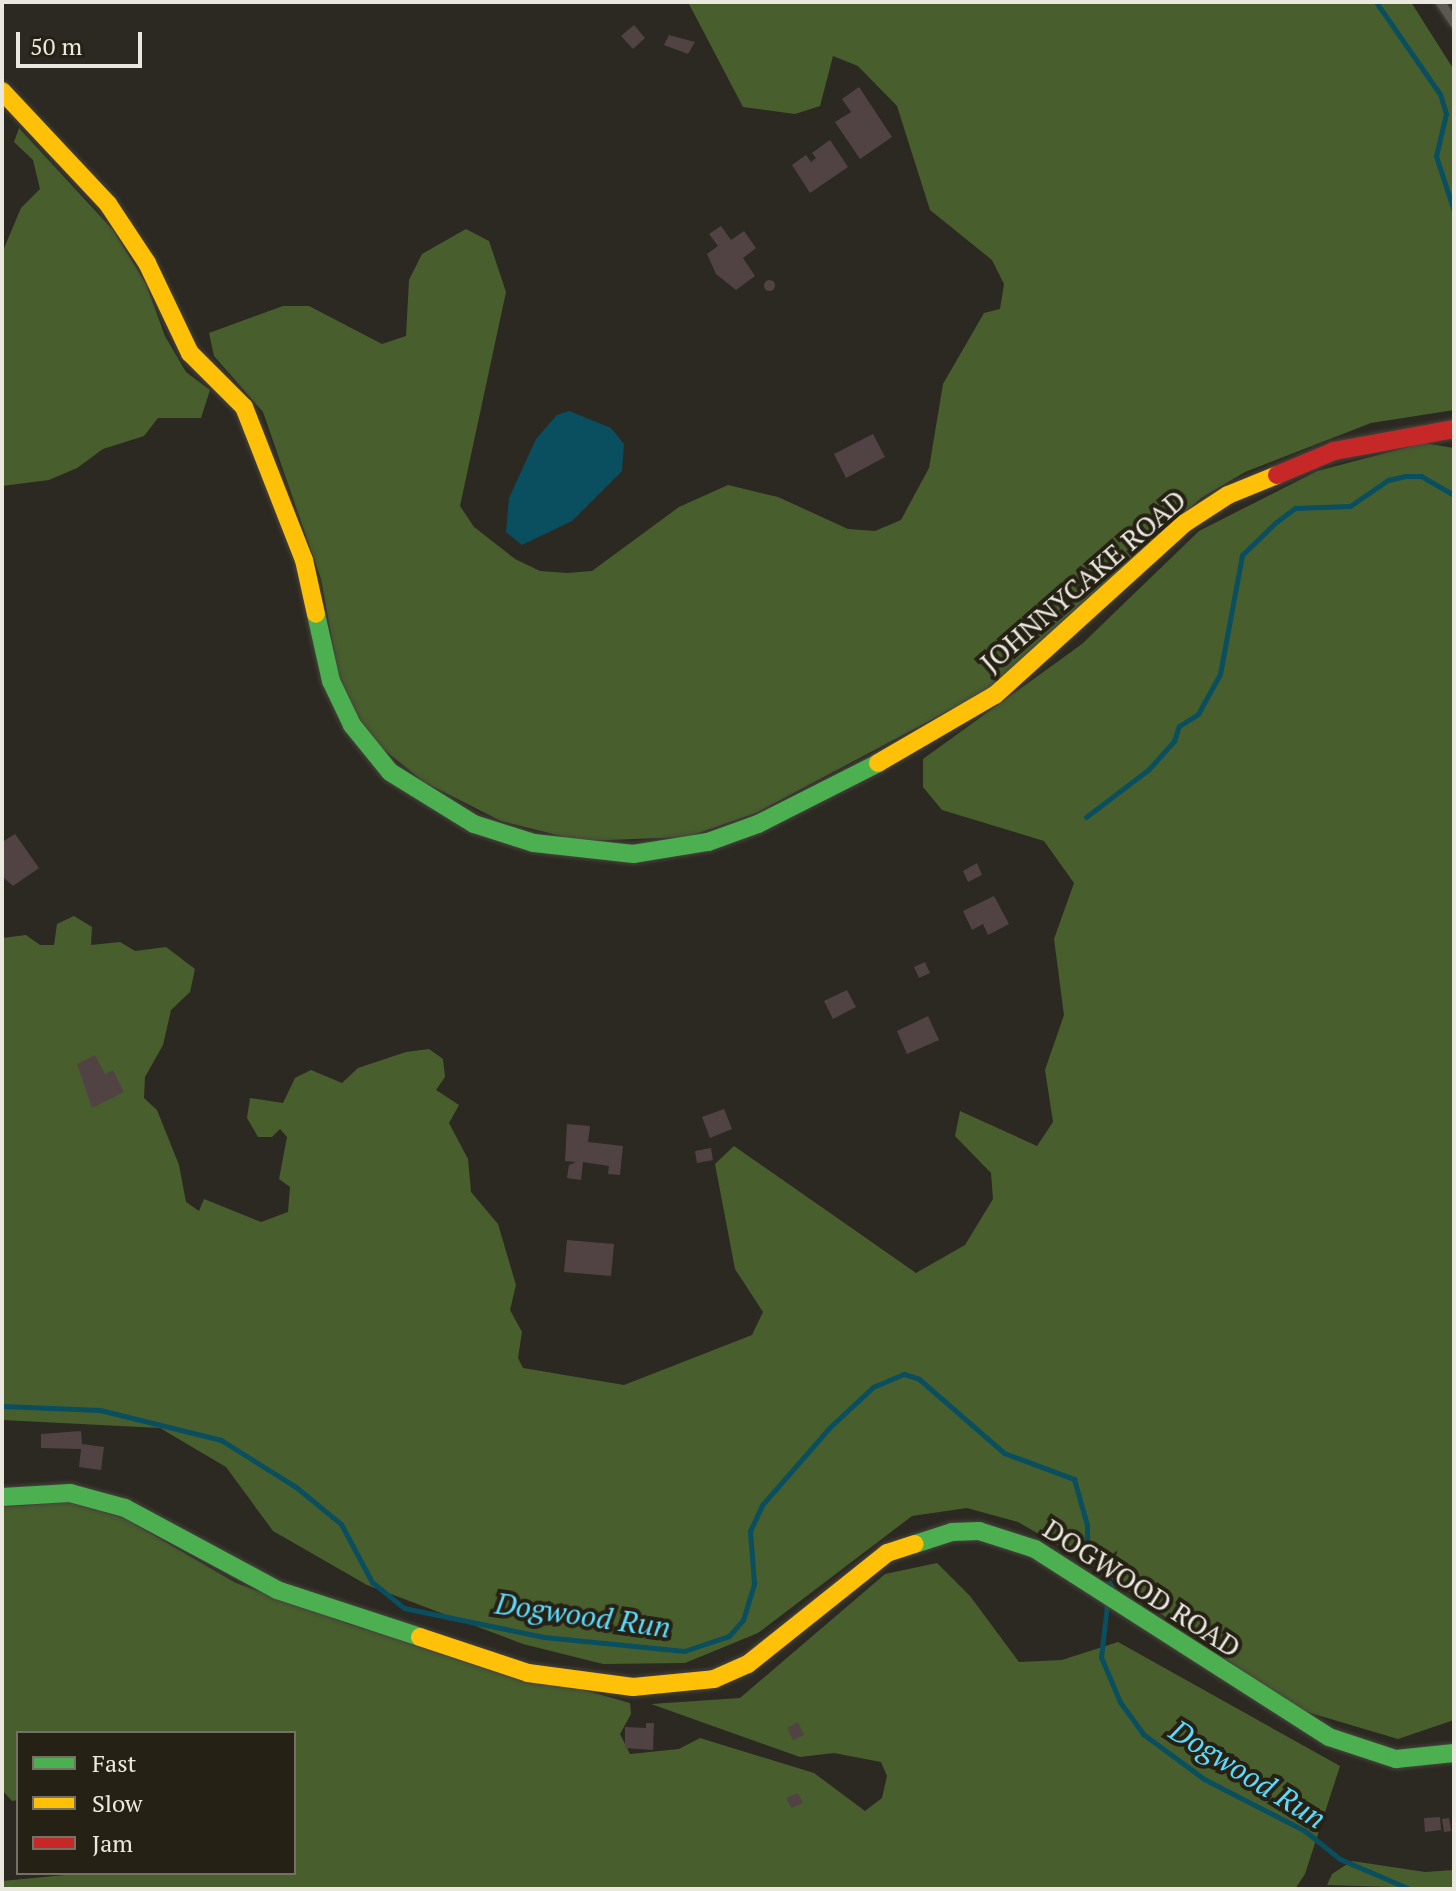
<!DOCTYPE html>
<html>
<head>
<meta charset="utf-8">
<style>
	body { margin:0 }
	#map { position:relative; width:1456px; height:1891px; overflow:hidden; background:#2c2922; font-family:"PT Serif",serif }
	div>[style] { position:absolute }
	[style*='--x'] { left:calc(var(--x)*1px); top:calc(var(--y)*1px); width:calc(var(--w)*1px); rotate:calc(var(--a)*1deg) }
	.forest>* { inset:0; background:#485f2d }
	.water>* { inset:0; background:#094f5f }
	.stream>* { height:5px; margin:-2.5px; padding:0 2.5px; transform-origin:2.5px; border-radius:2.5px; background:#094f5f }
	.building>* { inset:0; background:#514344 }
	.round { border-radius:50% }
	.roads { filter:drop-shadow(0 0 2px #47453e) drop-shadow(0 0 2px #47453e) }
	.lane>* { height:9px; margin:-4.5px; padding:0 4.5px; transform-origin:4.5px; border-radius:4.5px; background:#5a5852 }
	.fast>* { height:18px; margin:-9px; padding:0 9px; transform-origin:9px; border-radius:9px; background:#4caf50 }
	.slow>* { height:18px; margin:-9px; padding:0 9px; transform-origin:9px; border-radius:9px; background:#ffc107 }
	.jam>* { height:18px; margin:-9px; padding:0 9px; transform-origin:9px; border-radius:9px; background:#c62828 }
	span { translate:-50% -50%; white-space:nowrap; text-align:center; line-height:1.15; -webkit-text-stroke:8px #262115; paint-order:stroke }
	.street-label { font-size:28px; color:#ebe8e0 }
	.water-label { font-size:30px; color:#5cdafd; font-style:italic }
	.frame { position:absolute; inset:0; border:4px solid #ebe8e0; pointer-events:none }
	.legend { position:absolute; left:16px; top:1731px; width:280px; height:144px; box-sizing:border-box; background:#262115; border:2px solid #757166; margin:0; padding:10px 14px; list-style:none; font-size:24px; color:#ebe8e0 }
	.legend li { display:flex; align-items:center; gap:16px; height:40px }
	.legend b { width:40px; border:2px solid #757166 }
	.scale { position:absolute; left:16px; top:32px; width:126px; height:36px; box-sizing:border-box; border:4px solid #ebe8e0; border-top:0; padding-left:10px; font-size:24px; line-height:28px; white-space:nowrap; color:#ebe8e0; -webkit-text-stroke:6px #262115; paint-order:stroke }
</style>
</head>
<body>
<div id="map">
	<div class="forest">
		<i style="clip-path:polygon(688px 2px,1411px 2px,1454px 70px,1454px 410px,1371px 423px,1245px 472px,1201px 498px,995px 686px,756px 813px,687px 837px,581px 841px,501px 821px,424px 782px,372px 740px,341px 689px,321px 579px,263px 412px,214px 356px,209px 333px,283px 306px,309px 306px,382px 344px,406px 336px,409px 280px,422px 254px,466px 229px,489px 241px,506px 292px,460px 506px,474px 527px,515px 559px,540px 571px,567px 573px,592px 571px,679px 507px,728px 485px,778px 497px,848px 529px,875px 531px,901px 520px,929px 468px,943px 384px,984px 313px,1000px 309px,1004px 284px,992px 260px,930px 210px,897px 106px,858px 66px,833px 56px,820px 106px,795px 114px,743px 107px)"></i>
		<i style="clip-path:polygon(19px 128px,113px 230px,146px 284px,165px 336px,186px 372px,210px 390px,201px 418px,158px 418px,144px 436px,103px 449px,77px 468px,49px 480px,2px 486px,2px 253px,21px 208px,40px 189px,33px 160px,14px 142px)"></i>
		<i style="clip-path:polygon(1424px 443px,1454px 448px,1454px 1720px,1398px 1739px,1297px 1709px,1084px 1560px,1018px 1522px,967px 1508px,912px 1516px,758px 1633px,685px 1663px,603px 1664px,523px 1644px,367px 1585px,273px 1531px,226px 1467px,160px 1428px,2px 1420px,2px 938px,26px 935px,40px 945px,54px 945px,57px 924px,74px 916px,92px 927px,91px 945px,120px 942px,135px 951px,166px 947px,195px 969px,190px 992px,171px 1010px,163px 1045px,145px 1077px,144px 1098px,157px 1110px,179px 1165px,186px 1202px,199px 1211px,204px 1199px,261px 1222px,288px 1212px,290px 1187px,279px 1179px,287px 1137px,280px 1129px,272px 1137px,258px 1137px,247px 1118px,250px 1098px,283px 1103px,295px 1078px,311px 1070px,342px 1083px,358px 1068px,406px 1052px,429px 1049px,443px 1059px,445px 1077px,436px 1090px,459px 1105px,449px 1123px,468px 1159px,471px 1192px,498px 1224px,516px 1285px,510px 1310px,522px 1332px,518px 1358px,523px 1368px,624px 1385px,752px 1335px,763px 1312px,735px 1269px,715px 1164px,734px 1146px,916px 1273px,965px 1245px,993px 1199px,991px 1173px,955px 1136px,960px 1111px,1037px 1146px,1053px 1122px,1045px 1070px,1064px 1015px,1054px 939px,1074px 883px,1044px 841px,942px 810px,923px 787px,923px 759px,1082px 644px,1199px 531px,1317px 471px)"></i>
		<i style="clip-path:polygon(68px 1502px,124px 1518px,236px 1583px,351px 1625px,630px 1703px,631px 1714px,620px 1734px,630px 1754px,679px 1749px,700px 1738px,814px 1773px,865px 1811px,882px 1798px,887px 1776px,881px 1762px,834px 1753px,800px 1757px,651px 1704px,740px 1698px,885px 1574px,937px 1563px,970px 1596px,1019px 1662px,1062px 1660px,1118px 1642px,1340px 1766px,1305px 1874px,1295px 1889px,2px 1889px,2px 1881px,86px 1873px,294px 1873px,294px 1733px,18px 1733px,18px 1800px,12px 1801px,2px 1790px,2px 1507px)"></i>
		<i style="clip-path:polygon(1352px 1861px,1425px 1872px,1454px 1870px,1454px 1889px,1327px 1885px,1332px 1874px)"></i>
	</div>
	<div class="water">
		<i style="clip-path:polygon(569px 411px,611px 428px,624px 444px,622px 471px,572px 521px,522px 545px,506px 532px,509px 498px,536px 439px,557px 415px)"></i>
	</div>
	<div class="stream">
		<i style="--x:1376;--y:2;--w:112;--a:55.2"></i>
		<i style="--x:1440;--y:94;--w:21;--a:73"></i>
		<i style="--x:1446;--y:114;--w:43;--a:103.4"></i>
		<i style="--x:1436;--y:156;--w:58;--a:71.9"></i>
		<i style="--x:1086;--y:817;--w:78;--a:-37.2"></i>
		<i style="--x:1148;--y:770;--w:39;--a:-48"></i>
		<i style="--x:1174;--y:741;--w:16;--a:-72"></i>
		<i style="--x:1179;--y:726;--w:22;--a:-32"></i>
		<i style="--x:1198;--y:714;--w:46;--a:-61.2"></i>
		<i style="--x:1220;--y:674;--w:121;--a:-79.5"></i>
		<i style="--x:1242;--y:555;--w:46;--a:-44.1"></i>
		<i style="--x:1275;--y:523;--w:25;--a:-37"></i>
		<i style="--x:1295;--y:508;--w:55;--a:-2.1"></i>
		<i style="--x:1350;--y:506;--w:46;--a:-34.4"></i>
		<i style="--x:1388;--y:480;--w:18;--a:-13"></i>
		<i style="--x:1406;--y:476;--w:15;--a:0"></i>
		<i style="--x:1421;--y:476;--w:38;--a:30"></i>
		<i style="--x:2;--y:1406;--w:98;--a:2.3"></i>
		<i style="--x:100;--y:1410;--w:125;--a:13.9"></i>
		<i style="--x:221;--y:1440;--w:89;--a:32.1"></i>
		<i style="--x:296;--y:1487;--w:58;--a:39.4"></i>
		<i style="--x:341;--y:1524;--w:66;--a:61.9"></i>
		<i style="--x:372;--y:1582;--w:41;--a:39.1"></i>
		<i style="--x:404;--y:1608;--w:143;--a:11.7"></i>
		<i style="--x:544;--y:1637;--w:141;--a:5.7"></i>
		<i style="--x:684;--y:1651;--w:47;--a:-18.4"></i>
		<i style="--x:729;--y:1636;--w:21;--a:-49"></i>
		<i style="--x:743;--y:1620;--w:39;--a:-73"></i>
		<i style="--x:754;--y:1583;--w:52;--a:-94.4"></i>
		<i style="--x:750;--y:1531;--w:29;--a:-65"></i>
		<i style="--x:762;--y:1505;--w:103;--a:-48.9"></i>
		<i style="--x:830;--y:1427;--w:59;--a:-42.9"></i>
		<i style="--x:873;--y:1387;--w:34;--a:-23"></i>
		<i style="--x:904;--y:1374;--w:16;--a:18"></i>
		<i style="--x:919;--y:1379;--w:113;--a:41"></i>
		<i style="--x:1004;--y:1453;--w:75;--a:20.4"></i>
		<i style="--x:1074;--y:1479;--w:48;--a:74.2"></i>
		<i style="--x:1087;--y:1525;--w:26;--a:90"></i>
		<i style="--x:1087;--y:1551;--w:44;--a:55.2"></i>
		<i style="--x:1107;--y:1605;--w:52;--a:96.6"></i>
		<i style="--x:1101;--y:1657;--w:49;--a:67.1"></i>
		<i style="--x:1120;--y:1702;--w:39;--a:54"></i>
		<i style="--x:1143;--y:1734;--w:76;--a:36.4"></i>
		<i style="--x:1204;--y:1779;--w:114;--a:27.2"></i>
		<i style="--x:1305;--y:1831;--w:45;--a:38.7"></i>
		<i style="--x:1340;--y:1859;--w:76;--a:23.2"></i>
		<i style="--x:1451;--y:1889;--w:3;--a:0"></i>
	</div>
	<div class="building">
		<i style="clip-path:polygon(634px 25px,645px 38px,633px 49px,621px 36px)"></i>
		<i style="clip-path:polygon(669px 35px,695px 42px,688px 54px,664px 45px)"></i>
		<i style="clip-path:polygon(859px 87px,892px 137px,860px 159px,835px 122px,851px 112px,842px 99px)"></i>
		<i style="clip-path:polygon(830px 140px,848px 167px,810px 193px,792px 165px,806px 155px,811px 162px,816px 158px,812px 153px)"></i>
		<i style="clip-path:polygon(721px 226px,731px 240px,744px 231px,756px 248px,743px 258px,755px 276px,736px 290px,716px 274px,707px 254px,718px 246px,709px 234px)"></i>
		<i class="round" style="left:763.5px;top:279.5px;width:11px;height:11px"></i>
		<i style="clip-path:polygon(873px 434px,885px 457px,846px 478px,834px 454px)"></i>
		<i style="clip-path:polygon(15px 834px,39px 868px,13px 886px,2px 876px,2px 842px)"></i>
		<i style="clip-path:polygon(977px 863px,982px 875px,968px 882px,963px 871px)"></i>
		<i style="clip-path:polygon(994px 896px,1009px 924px,988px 935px,983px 924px,972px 930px,963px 911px)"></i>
		<i style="clip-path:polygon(925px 962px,930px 973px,919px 978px,914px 967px)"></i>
		<i style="clip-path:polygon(847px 990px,856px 1007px,833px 1019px,824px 1001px)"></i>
		<i style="clip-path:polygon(928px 1016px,939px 1040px,907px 1054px,897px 1031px)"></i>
		<i style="clip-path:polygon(95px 1055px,105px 1074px,113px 1070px,124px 1092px,92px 1108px,77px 1064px)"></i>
		<i style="clip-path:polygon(724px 1109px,732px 1129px,710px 1138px,702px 1117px)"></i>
		<i style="clip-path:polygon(567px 1124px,590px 1126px,588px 1142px,623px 1146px,620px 1175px,608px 1174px,609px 1166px,583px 1162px,581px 1180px,567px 1178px,569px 1165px,576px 1162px,565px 1161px)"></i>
		<i style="clip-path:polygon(711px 1148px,713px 1160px,697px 1163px,695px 1151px)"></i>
		<i style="clip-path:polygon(567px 1240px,614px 1244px,611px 1276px,564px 1272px)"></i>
		<i style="clip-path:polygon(81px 1431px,82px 1444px,104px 1447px,101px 1470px,79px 1467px,81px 1449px,41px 1448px,41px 1434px)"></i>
		<i style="clip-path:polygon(798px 1722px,804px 1735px,793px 1740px,787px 1728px)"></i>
		<i style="clip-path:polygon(646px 1723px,654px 1723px,653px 1750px,625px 1748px,625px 1727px,646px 1728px)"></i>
		<i style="clip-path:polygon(798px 1793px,803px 1803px,791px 1808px,786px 1798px)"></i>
		<i style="clip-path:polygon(1440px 1817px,1441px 1830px,1425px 1832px,1424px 1818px)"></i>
		<i style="clip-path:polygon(1449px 1818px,1451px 1831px,1444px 1832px,1442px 1819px)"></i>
	</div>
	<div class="roads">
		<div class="lane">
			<i style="--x:1440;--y:2;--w:25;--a:56"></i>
		</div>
		<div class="fast">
			<i style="--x:316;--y:614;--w:69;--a:77.4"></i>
			<i style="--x:331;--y:681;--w:49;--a:64.5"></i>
			<i style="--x:352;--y:725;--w:60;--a:51"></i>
			<i style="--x:390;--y:772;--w:99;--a:31.8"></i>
			<i style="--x:474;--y:824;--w:63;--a:17.6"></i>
			<i style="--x:534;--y:843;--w:100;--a:6.3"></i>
			<i style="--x:633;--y:854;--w:76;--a:-9.1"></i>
			<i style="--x:708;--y:842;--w:53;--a:-19.8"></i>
			<i style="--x:758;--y:824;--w:135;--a:-26.9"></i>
			<i style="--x:2;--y:1497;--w:68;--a:-3.4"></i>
			<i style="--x:70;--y:1493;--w:57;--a:15.3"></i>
			<i style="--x:125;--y:1508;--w:173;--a:28.3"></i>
			<i style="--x:277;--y:1590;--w:151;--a:18.2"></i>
			<i style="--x:915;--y:1544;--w:39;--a:-18"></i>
			<i style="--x:952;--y:1532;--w:27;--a:-2"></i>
			<i style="--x:979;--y:1531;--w:59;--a:17.8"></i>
			<i style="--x:1035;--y:1549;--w:349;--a:32.6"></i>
			<i style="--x:1329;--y:1737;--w:71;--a:18.2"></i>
			<i style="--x:1396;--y:1759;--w:58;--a:-5.9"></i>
		</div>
		<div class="slow">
			<i style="--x:2;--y:91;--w:155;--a:46.8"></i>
			<i style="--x:108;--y:204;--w:71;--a:56.5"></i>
			<i style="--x:147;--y:263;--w:100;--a:64.5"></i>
			<i style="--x:190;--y:353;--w:76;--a:45"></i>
			<i style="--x:244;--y:407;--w:164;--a:68.6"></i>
			<i style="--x:304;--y:560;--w:55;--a:77.5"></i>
			<i style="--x:878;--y:763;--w:135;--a:-30.2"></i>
			<i style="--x:995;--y:695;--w:256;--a:-42.2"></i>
			<i style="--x:1185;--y:523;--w:51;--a:-33.1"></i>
			<i style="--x:1228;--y:495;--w:53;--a:-22.2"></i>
			<i style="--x:420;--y:1637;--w:114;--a:18.4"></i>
			<i style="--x:528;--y:1673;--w:106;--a:7.6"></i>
			<i style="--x:633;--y:1687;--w:81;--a:-5.6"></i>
			<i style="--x:714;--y:1679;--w:37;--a:-24"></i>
			<i style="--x:748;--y:1664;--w:178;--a:-38.6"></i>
			<i style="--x:887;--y:1553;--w:29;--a:-18"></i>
		</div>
		<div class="jam">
			<i style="--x:1277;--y:475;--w:62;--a:-22.8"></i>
			<i style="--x:1334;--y:451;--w:122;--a:-10.4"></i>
		</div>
	</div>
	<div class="street-label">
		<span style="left:1083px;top:581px;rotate:-41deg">JOHNNYCAKE ROAD</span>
		<span style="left:1142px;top:1588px;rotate:33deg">DOGWOOD ROAD</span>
	</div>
	<div class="water-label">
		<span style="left:583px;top:1615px;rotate:8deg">Dogwood Run</span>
		<span style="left:1248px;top:1774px;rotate:32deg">Dogwood Run</span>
	</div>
	<div class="frame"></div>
	<ul class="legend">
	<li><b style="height:10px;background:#4caf50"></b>Fast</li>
	<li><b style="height:10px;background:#ffc107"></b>Slow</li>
	<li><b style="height:10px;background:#c62828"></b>Jam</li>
	</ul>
	<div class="scale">50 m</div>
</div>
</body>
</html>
